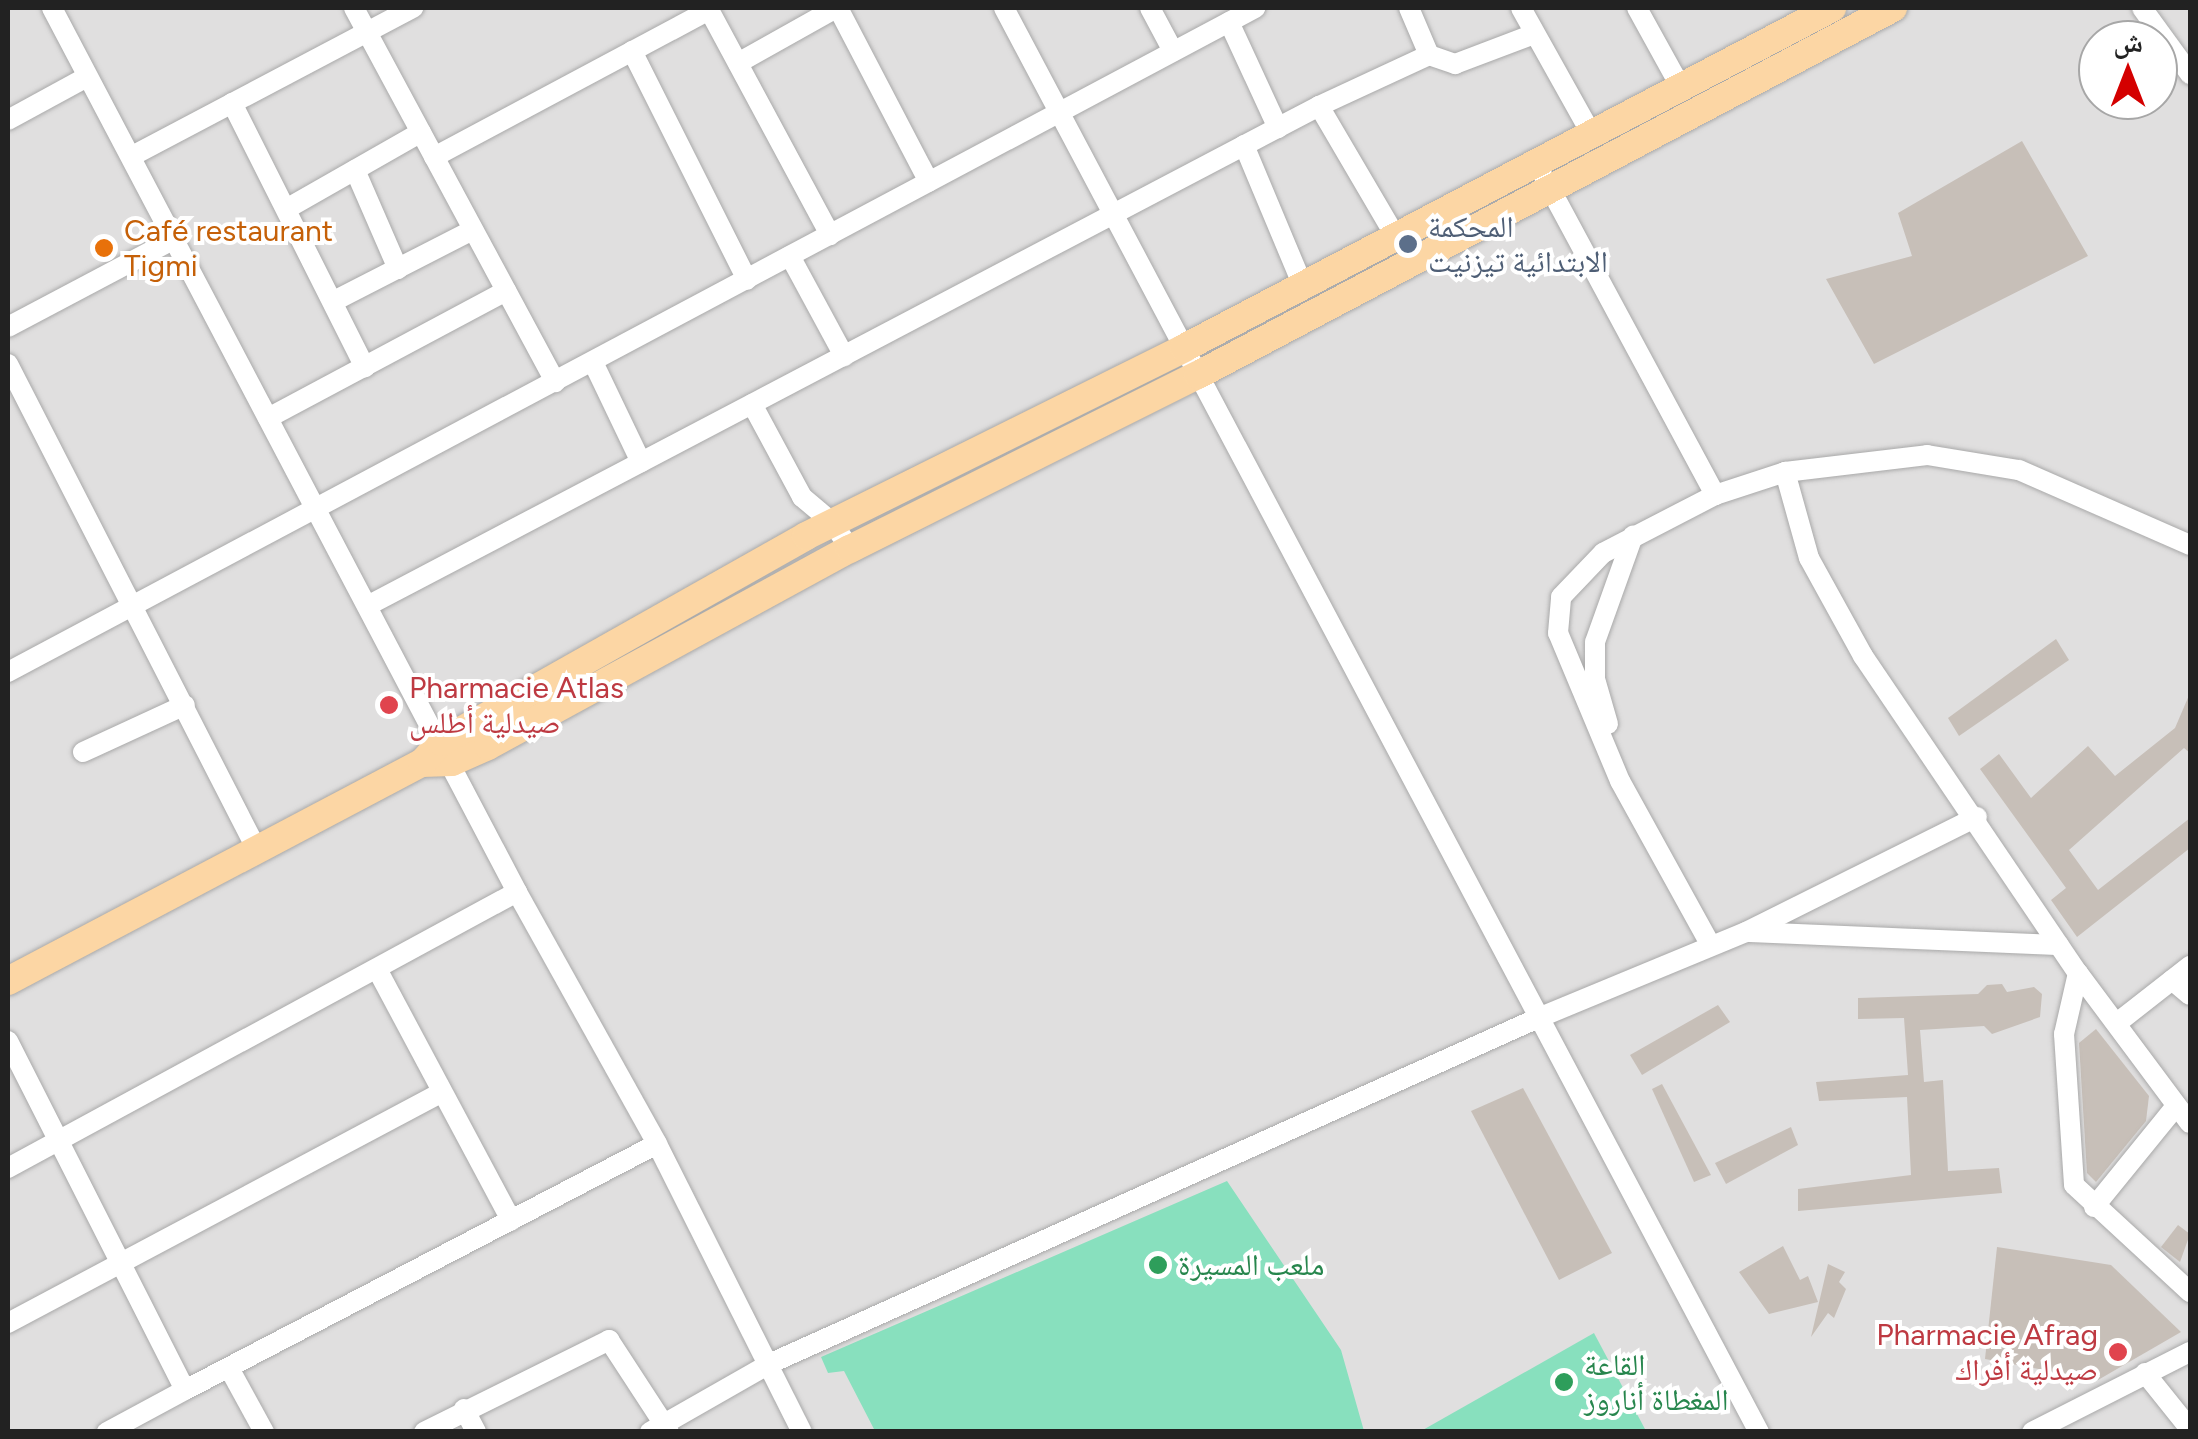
<!DOCTYPE html>
<html>
<head>
<meta charset="utf-8">
<style>
	body { margin:0 }
	#map { position:relative; width:2198px; height:1439px; overflow:hidden; background:#f2efe9; font-family:Figtree,"Noto Naskh Arabic",sans-serif }
	div>[style] { position:absolute }
	[style*='--x'] { left:calc(var(--x)*1px); top:calc(var(--y)*1px); width:calc(var(--w)*1px); rotate:calc(var(--a)*1deg) }
	.residential>* { inset:0; background:#e0dfdf }
	.pitch>* { inset:0; background:#88e0be }
	.building>* { inset:0; background:#c7bfb8 }
	.roads { filter:drop-shadow(0 0 2px #a9a9a9) drop-shadow(0 0 2px #a9a9a9) }
	.minor>* { height:20px; margin:-10px; padding:0 10px; transform-origin:10px; border-radius:10px; background:#fff }
	.major>* { height:28px; margin:-14px; padding:0 14px; transform-origin:14px; border-radius:14px; background:#fcd6a4 }
	.dots>* { width:28px; height:28px; translate:-50% -50%; box-sizing:border-box; border:5px solid #fff; border-radius:50% }
	span { translate:-50% -50%; white-space:nowrap; text-align:center; line-height:1.15; -webkit-text-stroke:8px #fff; paint-order:stroke }
	.service-label { font-size:30px; color:#4e5e75 }
	.left { translate:0 -50%; text-align:left }
	.food-label { font-size:30px; color:#c56008 }
	.health-label { font-size:30px; color:#be3a42 }
	.right { translate:-100% -50%; text-align:right }
	.leisure-label { font-size:30px; color:#27864d }
	.frame { position:absolute; inset:0; border:10px solid #222; pointer-events:none }
	.north { position:absolute; left:2078px; top:20px; width:100px; height:100px; box-sizing:border-box; background:#fff; border:2px solid #a7a7a7; border-radius:50%; rotate:0deg; font-size:28px; font-weight:700; line-height:40px; text-align:center; color:#222 }
	.north::after { content:''; display:block; margin:auto; width:35px; height:45px; background:#d40000; clip-path:polygon(50% 0,100% 100%,50% 72%,0 100%) }
</style>
</head>
<body>
<div id="map">
	<div class="residential">
		<i style="clip-path:polygon(evenodd,8px 8px,2190px 8px,2190px 1431px,8px 1431px,8px 8px,2098px 40px,2158px 40px,2158px 100px,2098px 100px,2098px 40px)"></i>
	</div>
	<div class="pitch">
		<i style="clip-path:polygon(1227px 1181px,1341px 1350px,1364px 1431px,875px 1431px,844px 1371px,828px 1373px,821px 1357px)"></i>
		<i style="clip-path:polygon(1594px 1333px,1646px 1431px,1421px 1431px)"></i>
	</div>
	<div class="building">
		<i style="clip-path:polygon(2022px 141px,2088px 256px,1874px 364px,1826px 279px,1912px 256px,1898px 213px)"></i>
		<i style="clip-path:polygon(2056px 639px,2069px 660px,1959px 736px,1948px 718px)"></i>
		<i style="clip-path:polygon(2190px 693px,2190px 753px,2184px 748px,2069px 850px,2098px 890px,2190px 818px,2190px 848px,2077px 937px,2051px 900px,2066px 888px,1980px 769px,1999px 754px,2031px 798px,2088px 746px,2115px 776px,2175px 728px)"></i>
		<i style="clip-path:polygon(2002px 984px,2007px 992px,2034px 987px,2042px 994px,2040px 1017px,1992px 1034px,1984px 1026px,1920px 1030px,1924px 1082px,1943px 1080px,1948px 1171px,1999px 1168px,2002px 1193px,1798px 1211px,1798px 1189px,1911px 1175px,1907px 1097px,1819px 1101px,1816px 1082px,1908px 1075px,1904px 1018px,1858px 1019px,1858px 998px,1978px 994px,1987px 985px)"></i>
		<i style="clip-path:polygon(1718px 1005px,1730px 1022px,1642px 1075px,1630px 1055px)"></i>
		<i style="clip-path:polygon(2096px 1029px,2149px 1096px,2146px 1121px,2096px 1182px,2087px 1173px,2079px 1043px)"></i>
		<i style="clip-path:polygon(1662px 1084px,1711px 1175px,1694px 1182px,1652px 1089px)"></i>
		<i style="clip-path:polygon(1523px 1088px,1612px 1253px,1559px 1280px,1471px 1111px)"></i>
		<i style="clip-path:polygon(1791px 1127px,1798px 1145px,1726px 1184px,1715px 1163px)"></i>
		<i style="clip-path:polygon(2178px 1225px,2190px 1234px,2180px 1262px,2161px 1247px)"></i>
		<i style="clip-path:polygon(1783px 1246px,1800px 1280px,1808px 1276px,1818px 1302px,1769px 1314px,1739px 1272px)"></i>
		<i style="clip-path:polygon(1997px 1247px,2111px 1265px,2181px 1332px,2098px 1380px,1985px 1359px)"></i>
		<i style="clip-path:polygon(1828px 1264px,1845px 1272px,1839px 1282px,1846px 1289px,1834px 1318px,1828px 1313px,1811px 1337px)"></i>
	</div>
	<div class="roads">
		<div class="minor">
			<i style="--x:52;--y:8;--w:999;--a:62.25"></i>
			<i style="--x:517;--y:892;--w:288;--a:60.9"></i>
			<i style="--x:657;--y:1144;--w:322;--a:63.3"></i>
			<i style="--x:354;--y:8;--w:425;--a:61.7"></i>
			<i style="--x:708;--y:8;--w:258;--a:61.7"></i>
			<i style="--x:838;--y:8;--w:196;--a:62.4"></i>
			<i style="--x:1004;--y:8;--w:1612;--a:62.07"></i>
			<i style="--x:1150;--y:8;--w:49;--a:61.9"></i>
			<i style="--x:1409;--y:8;--w:51;--a:66.9"></i>
			<i style="--x:1521;--y:8;--w:145;--a:60.8"></i>
			<i style="--x:1637;--y:8;--w:89;--a:61.1"></i>
			<i style="--x:2142;--y:8;--w:82;--a:54"></i>
			<i style="--x:1229;--y:22;--w:117;--a:65.2"></i>
			<i style="--x:632;--y:51;--w:256;--a:63.3"></i>
			<i style="--x:738;--y:63;--w:112;--a:-29.3"></i>
			<i style="--x:232;--y:103;--w:296;--a:63.3"></i>
			<i style="--x:1319;--y:106;--w:152;--a:59.6"></i>
			<i style="--x:8;--y:120;--w:90;--a:-28.6"></i>
			<i style="--x:1244;--y:145;--w:153;--a:67.3"></i>
			<i style="--x:132;--y:156;--w:318;--a:-27.8"></i>
			<i style="--x:434;--y:157;--w:312;--a:-28.1"></i>
			<i style="--x:355;--y:170;--w:108;--a:66.5"></i>
			<i style="--x:1545;--y:179;--w:359;--a:61.7"></i>
			<i style="--x:288;--y:208;--w:153;--a:-29.7"></i>
			<i style="--x:790;--y:256;--w:114;--a:61.6"></i>
			<i style="--x:334;--y:301;--w:156;--a:-27.1"></i>
			<i style="--x:8;--y:327;--w:188;--a:-27.9"></i>
			<i style="--x:593;--y:362;--w:111;--a:64.4"></i>
			<i style="--x:8;--y:364;--w:546;--a:62.87"></i>
			<i style="--x:752;--y:404;--w:106;--a:61.7"></i>
			<i style="--x:802;--y:497;--w:39;--a:40"></i>
			<i style="--x:832;--y:522;--w:32;--a:56"></i>
			<i style="--x:268;--y:418;--w:270;--a:-28.1"></i>
			<i style="--x:1785;--y:472;--w:89;--a:74.4"></i>
			<i style="--x:1809;--y:558;--w:112;--a:61.1"></i>
			<i style="--x:1863;--y:656;--w:383;--a:55.9"></i>
			<i style="--x:2078;--y:973;--w:187;--a:53.3"></i>
			<i style="--x:369;--y:605;--w:1073;--a:-27.71"></i>
			<i style="--x:1319;--y:106;--w:121;--a:-24.9"></i>
			<i style="--x:1429;--y:55;--w:28;--a:19"></i>
			<i style="--x:1455;--y:64;--w:85;--a:-20.8"></i>
			<i style="--x:8;--y:672;--w:1413;--a:-28.03"></i>
			<i style="--x:1608;--y:724;--w:47;--a:-106.1"></i>
			<i style="--x:1595;--y:679;--w:37;--a:-90"></i>
			<i style="--x:1595;--y:642;--w:113;--a:-70.3"></i>
			<i style="--x:83;--y:752;--w:112;--a:-24.7"></i>
			<i style="--x:1748;--y:932;--w:311;--a:2.4"></i>
			<i style="--x:1710;--y:944;--w:186;--a:-118.9"></i>
			<i style="--x:1620;--y:781;--w:160;--a:-112.7"></i>
			<i style="--x:1558;--y:633;--w:36;--a:-85"></i>
			<i style="--x:1561;--y:597;--w:61;--a:-46.3"></i>
			<i style="--x:1603;--y:553;--w:126;--a:-27.4"></i>
			<i style="--x:1715;--y:495;--w:74;--a:-18.2"></i>
			<i style="--x:1785;--y:472;--w:143;--a:-6.8"></i>
			<i style="--x:1927;--y:455;--w:93;--a:9.3"></i>
			<i style="--x:2019;--y:470;--w:187;--a:23.7"></i>
			<i style="--x:377;--y:969;--w:285;--a:61.9"></i>
			<i style="--x:2078;--y:973;--w:63;--a:102.9"></i>
			<i style="--x:2064;--y:1034;--w:151;--a:86.2"></i>
			<i style="--x:2074;--y:1185;--w:158;--a:42.7"></i>
			<i style="--x:2172;--y:980;--w:23;--a:40"></i>
			<i style="--x:2117;--y:1023;--w:93;--a:-38"></i>
			<i style="--x:8;--y:1041;--w:391;--a:63.1"></i>
			<i style="--x:185;--y:1390;--w:89;--a:151.7"></i>
			<i style="--x:8;--y:1168;--w:579;--a:-28.47"></i>
			<i style="--x:2094;--y:1207;--w:130;--a:-50.9"></i>
			<i style="--x:8;--y:1323;--w:489;--a:-28"></i>
			<i style="--x:229;--y:1368;--w:73;--a:61.3"></i>
			<i style="--x:2145;--y:1373;--w:72;--a:51.2"></i>
			<i style="--x:185;--y:1390;--w:532;--a:-27.53"></i>
			<i style="--x:464;--y:1409;--w:26;--a:62"></i>
			<i style="--x:424;--y:1432;--w:207;--a:-26.4"></i>
			<i style="--x:609;--y:1340;--w:110;--a:56.9"></i>
			<i style="--x:650;--y:1432;--w:137;--a:-29.7"></i>
			<i style="--x:769;--y:1364;--w:841;--a:-24.22"></i>
			<i style="--x:1536;--y:1019;--w:227;--a:-22.5"></i>
			<i style="--x:1746;--y:932;--w:258;--a:-26.5"></i>
			<i style="--x:2032;--y:1432;--w:177;--a:-26.9"></i>
		</div>
		<div class="major">
			<i style="--x:422;--y:763;--w:30;--a:-2"></i>
			<i style="--x:452;--y:762;--w:39;--a:-24"></i>
			<i style="--x:488;--y:746;--w:412;--a:-28.6"></i>
			<i style="--x:850;--y:549;--w:389;--a:-26.6"></i>
			<i style="--x:1198;--y:375;--w:786;--a:-27.84"></i>
			<i style="--x:8;--y:981;--w:468;--a:-27.8"></i>
			<i style="--x:422;--y:763;--w:28;--a:-48"></i>
			<i style="--x:441;--y:742;--w:419;--a:-29.4"></i>
			<i style="--x:806;--y:536;--w:422;--a:-26.4"></i>
			<i style="--x:1184;--y:348;--w:732;--a:-27.69"></i>
		</div>
	</div>
	<div class="dots">
		<i style="left:1408px;top:244px;background:#5c6f8a"></i>
		<i style="left:104px;top:248px;background:#e8710a"></i>
		<i style="left:389px;top:705px;background:#e0444e"></i>
		<i style="left:1158px;top:1265px;background:#2e9e5b"></i>
		<i style="left:2118px;top:1352px;background:#e0444e"></i>
		<i style="left:1564px;top:1382px;background:#2e9e5b"></i>
	</div>
	<div class="service-label">
		<span class="left" style="left:1428px;top:244px">المحكمة<br>الابتدائية تيزنيت</span>
	</div>
	<div class="food-label">
		<span class="left" style="left:124px;top:248px">Café restaurant<br>Tigmi</span>
	</div>
	<div class="health-label">
		<span class="left" style="left:409px;top:705px">Pharmacie Atlas<br>صيدلية أطلس</span>
		<span class="right" style="left:2098px;top:1352px">Pharmacie Afrag<br>صيدلية أفراك</span>
	</div>
	<div class="leisure-label">
		<span class="left" style="left:1178px;top:1265px">ملعب المسيرة</span>
		<span class="left" style="left:1584px;top:1382px">القاعة<br>المغطاة أناروز</span>
	</div>
	<div class="frame"></div>
	<div class="north">ش</div>
</div>
</body>
</html>
